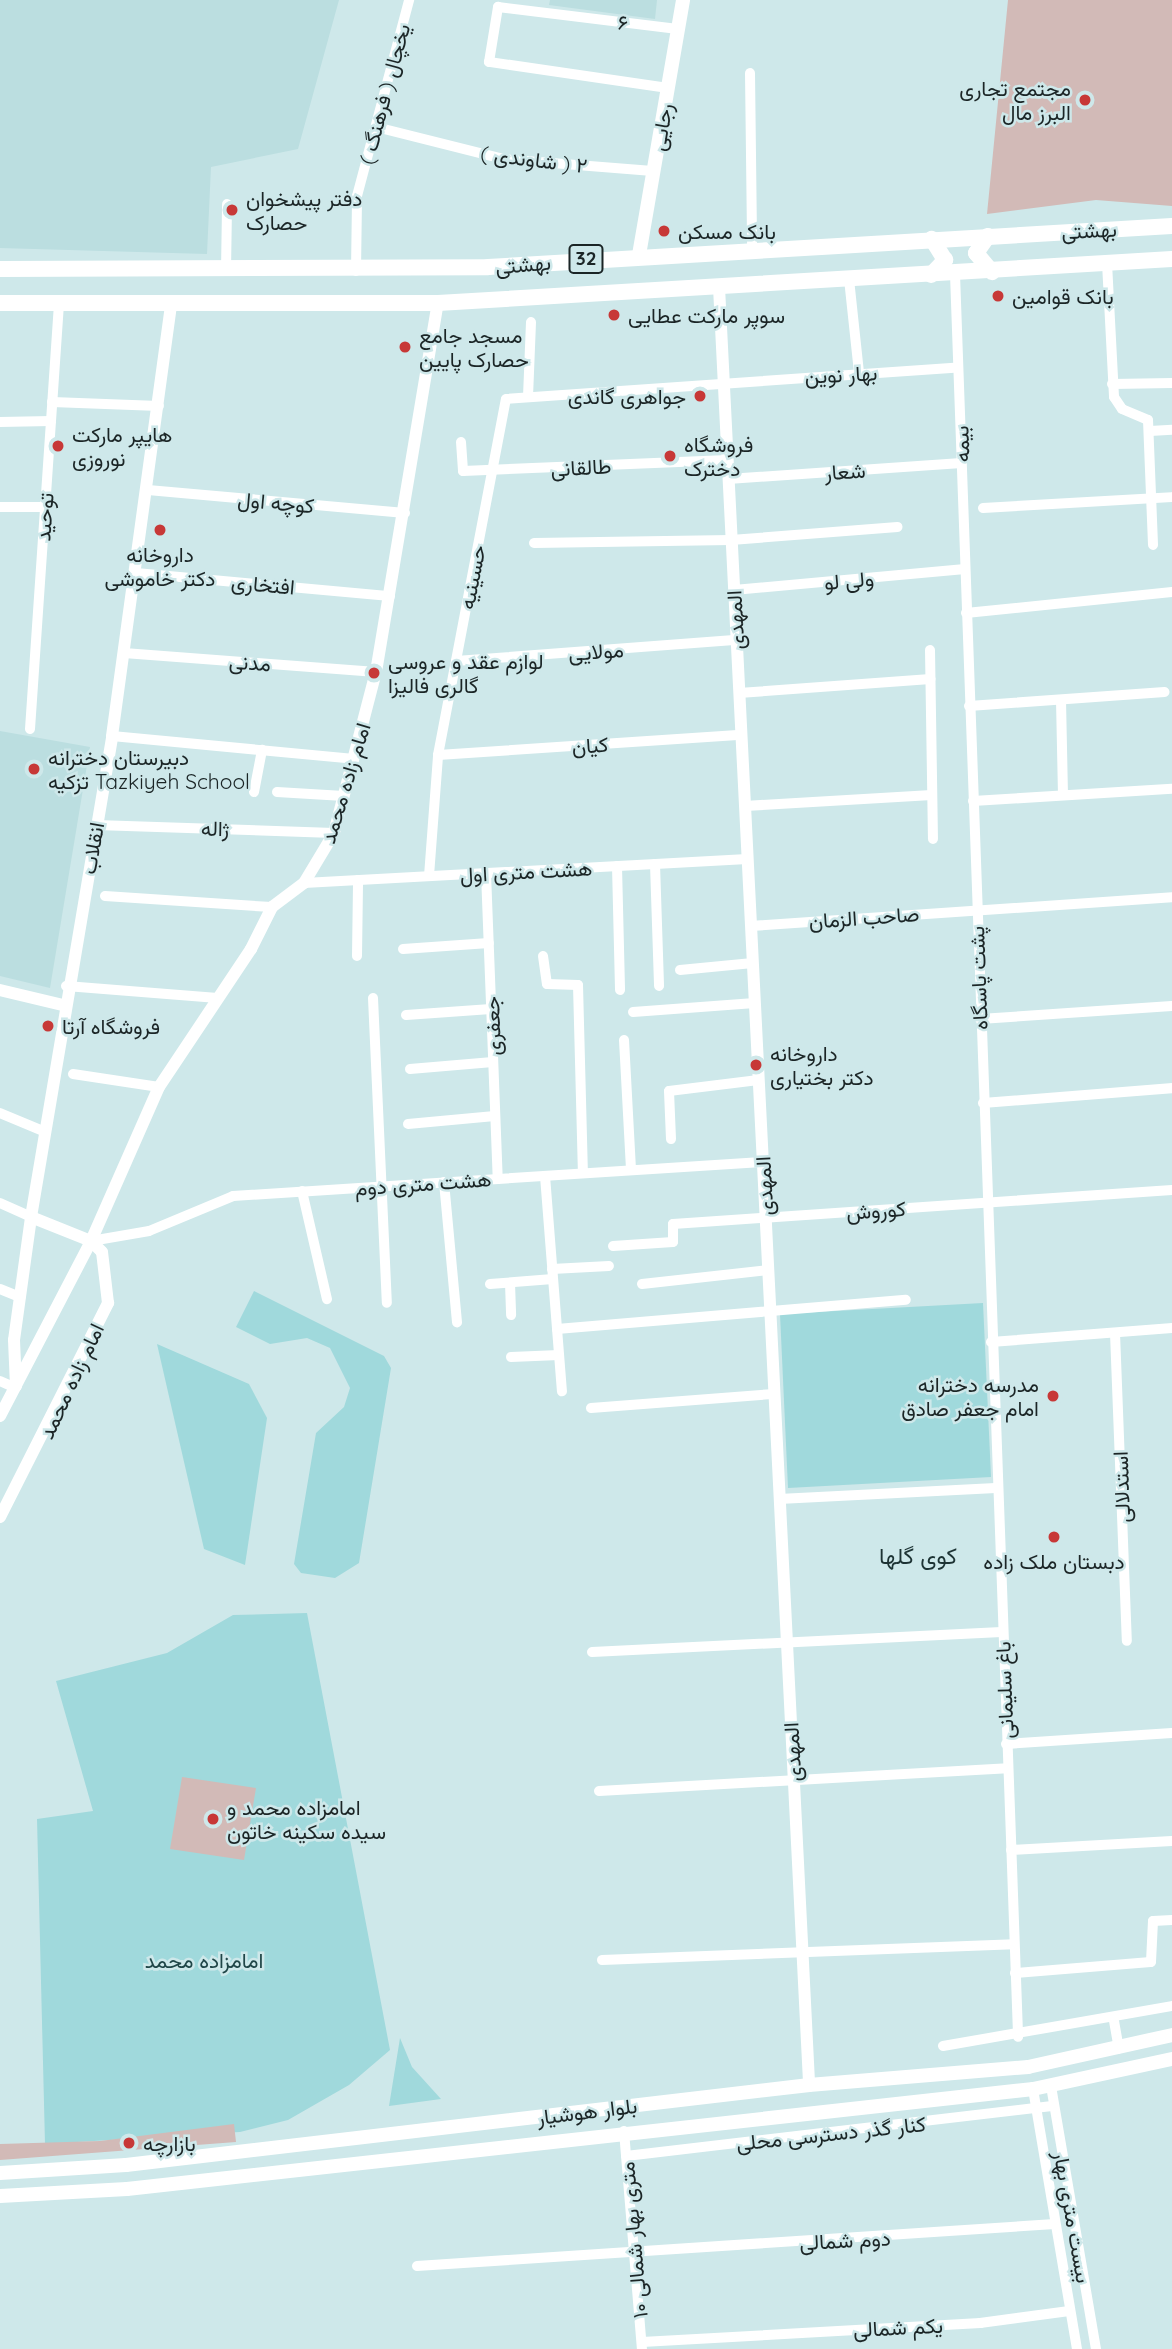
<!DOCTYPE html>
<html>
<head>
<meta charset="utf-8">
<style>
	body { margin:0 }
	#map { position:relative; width:1172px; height:2349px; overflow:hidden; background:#cee8ea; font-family:Quicksand,Vazirmatn,sans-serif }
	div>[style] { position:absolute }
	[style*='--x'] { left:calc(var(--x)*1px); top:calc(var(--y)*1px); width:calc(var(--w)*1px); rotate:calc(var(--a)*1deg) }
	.built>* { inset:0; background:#bbdee0 }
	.green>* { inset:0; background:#a0d9dc }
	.building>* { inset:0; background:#d2bab7 }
	.minor>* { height:10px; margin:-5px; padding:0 5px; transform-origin:5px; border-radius:5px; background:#fff }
	.tertiary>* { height:12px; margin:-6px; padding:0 6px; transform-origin:6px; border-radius:6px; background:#fff }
	.secondary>* { height:14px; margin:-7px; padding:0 7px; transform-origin:7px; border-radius:7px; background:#fff }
	.primary>* { height:16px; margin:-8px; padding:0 8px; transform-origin:8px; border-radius:8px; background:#fff }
	.dots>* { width:19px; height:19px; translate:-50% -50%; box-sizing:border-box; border:4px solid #cee8ea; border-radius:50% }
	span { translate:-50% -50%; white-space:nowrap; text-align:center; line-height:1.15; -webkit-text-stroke:5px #cee8ea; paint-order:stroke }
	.shield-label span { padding:2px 5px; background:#cee8ea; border:2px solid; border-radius:5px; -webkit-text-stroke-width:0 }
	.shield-label { font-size:19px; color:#1b2526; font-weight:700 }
	.street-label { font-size:21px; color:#1b2526 }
	.poi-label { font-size:21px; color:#1b2526 }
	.right { translate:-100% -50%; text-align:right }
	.left { translate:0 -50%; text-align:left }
	.park-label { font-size:21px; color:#204648 }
	.neighbourhood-label { font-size:23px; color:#1d3334 }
</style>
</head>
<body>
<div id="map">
	<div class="built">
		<i style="clip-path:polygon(0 0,339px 0,298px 149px,211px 167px,207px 254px,0 248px)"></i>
		<i style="clip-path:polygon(550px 0,657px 0,655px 19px,549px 5px)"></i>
		<i style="clip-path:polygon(0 731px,90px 747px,50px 988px,0 976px)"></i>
	</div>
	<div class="green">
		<i style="clip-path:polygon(254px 1291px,384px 1356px,391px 1368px,359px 1563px,335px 1578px,301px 1573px,294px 1564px,316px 1433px,344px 1407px,350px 1388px,330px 1348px,307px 1338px,270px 1344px,236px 1327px)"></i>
		<i style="clip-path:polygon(983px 1303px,991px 1477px,788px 1488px,780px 1314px)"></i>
		<i style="clip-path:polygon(157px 1344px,249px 1384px,267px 1418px,245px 1565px,204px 1549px)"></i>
		<i style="clip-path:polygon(307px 1613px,390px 2050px,349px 2085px,288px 2120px,240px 2132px,45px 2144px,37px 1819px,93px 1811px,56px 1681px,167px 1653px,233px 1615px)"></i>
		<i style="clip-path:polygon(400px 2038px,412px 2067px,441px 2099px,389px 2106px)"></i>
	</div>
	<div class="building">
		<i style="clip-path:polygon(1008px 0,1172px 0,1172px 206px,1096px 200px,987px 214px)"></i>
		<i style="clip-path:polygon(182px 1777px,256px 1788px,244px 1860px,170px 1849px)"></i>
		<i style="clip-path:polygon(234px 2124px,236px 2142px,0 2160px,0 2144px,100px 2141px)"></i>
	</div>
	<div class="minor">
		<i style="--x:750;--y:73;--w:176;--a:89.3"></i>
		<i style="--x:668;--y:88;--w:181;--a:-171.7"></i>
		<i style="--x:489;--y:62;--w:56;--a:-80.7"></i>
		<i style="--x:498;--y:7;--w:181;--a:7"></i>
		<i style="--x:376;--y:127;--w:131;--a:14.1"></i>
		<i style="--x:503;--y:159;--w:150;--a:4.6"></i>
		<i style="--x:1107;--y:263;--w:134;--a:87"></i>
		<i style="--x:1114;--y:397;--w:14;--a:56"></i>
		<i style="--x:1122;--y:409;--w:28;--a:23"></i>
		<i style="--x:1148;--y:420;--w:125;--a:87.7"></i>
		<i style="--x:226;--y:271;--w:67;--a:-89.1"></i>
		<i style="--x:356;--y:271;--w:75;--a:-89.2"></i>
		<i style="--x:357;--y:196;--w:203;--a:-75.1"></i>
		<i style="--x:955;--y:274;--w:1764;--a:87.95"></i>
		<i style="--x:849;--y:279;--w:95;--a:83.9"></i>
		<i style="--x:1112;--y:384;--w:60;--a:-1"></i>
		<i style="--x:528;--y:397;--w:75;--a:-87.7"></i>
		<i style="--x:52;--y:402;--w:107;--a:2.1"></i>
		<i style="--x:0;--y:422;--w:51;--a:-1.1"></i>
		<i style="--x:1150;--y:431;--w:22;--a:-3"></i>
		<i style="--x:461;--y:442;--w:29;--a:86"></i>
		<i style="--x:463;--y:471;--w:265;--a:-2.4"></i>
		<i style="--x:728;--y:479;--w:234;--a:-3.9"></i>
		<i style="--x:148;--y:490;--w:258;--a:5.1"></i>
		<i style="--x:0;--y:507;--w:45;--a:0"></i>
		<i style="--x:983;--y:508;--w:189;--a:-3.3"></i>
		<i style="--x:534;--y:543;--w:197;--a:-0.9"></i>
		<i style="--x:731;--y:540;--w:167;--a:-4.5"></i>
		<i style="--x:136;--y:573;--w:255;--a:5.2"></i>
		<i style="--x:734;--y:590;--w:232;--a:-5.2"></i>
		<i style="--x:966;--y:613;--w:207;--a:-5.8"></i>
		<i style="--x:930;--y:650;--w:189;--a:89.1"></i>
		<i style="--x:124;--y:653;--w:253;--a:4.3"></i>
		<i style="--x:456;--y:661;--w:282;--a:-4.3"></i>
		<i style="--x:739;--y:693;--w:192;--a:-4.2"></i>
		<i style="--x:1061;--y:700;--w:95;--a:88.8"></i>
		<i style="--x:969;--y:706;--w:196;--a:-4.1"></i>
		<i style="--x:30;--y:729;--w:425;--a:-86.1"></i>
		<i style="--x:112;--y:736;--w:243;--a:5.4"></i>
		<i style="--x:438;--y:755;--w:304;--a:-3.8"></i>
		<i style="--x:254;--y:792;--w:43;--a:-79.2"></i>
		<i style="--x:277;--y:792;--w:67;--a:3.4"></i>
		<i style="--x:973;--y:801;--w:199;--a:-3.5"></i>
		<i style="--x:745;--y:806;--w:187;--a:-3.4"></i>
		<i style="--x:96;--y:825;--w:238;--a:1.9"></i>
		<i style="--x:655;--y:864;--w:122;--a:88.1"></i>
		<i style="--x:617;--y:866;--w:124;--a:88.6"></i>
		<i style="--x:486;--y:873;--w:306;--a:87.8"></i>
		<i style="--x:429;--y:876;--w:121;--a:-85.7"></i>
		<i style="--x:438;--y:755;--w:362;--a:-79.2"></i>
		<i style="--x:506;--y:399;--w:453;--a:-4"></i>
		<i style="--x:304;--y:883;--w:444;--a:-3.1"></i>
		<i style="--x:105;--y:896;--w:167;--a:3.8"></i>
		<i style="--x:751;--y:926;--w:422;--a:-3.9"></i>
		<i style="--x:403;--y:949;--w:86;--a:-4"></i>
		<i style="--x:357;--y:956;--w:76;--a:-89.2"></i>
		<i style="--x:543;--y:956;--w:28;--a:82"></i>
		<i style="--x:547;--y:984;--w:31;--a:2"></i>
		<i style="--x:578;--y:985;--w:188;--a:88.5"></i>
		<i style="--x:680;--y:970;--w:73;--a:-5.5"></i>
		<i style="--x:66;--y:986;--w:152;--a:4.5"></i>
		<i style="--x:373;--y:998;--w:305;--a:87.4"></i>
		<i style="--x:633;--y:1012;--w:122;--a:-4.2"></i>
		<i style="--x:406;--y:1015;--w:85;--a:-4"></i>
		<i style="--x:980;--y:1019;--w:192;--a:-3.9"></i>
		<i style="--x:624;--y:1040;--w:130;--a:86.9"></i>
		<i style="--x:410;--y:1069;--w:83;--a:-4.8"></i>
		<i style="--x:73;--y:1074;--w:87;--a:8.6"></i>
		<i style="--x:983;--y:1103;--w:190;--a:-4.5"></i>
		<i style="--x:0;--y:1113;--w:47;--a:22.7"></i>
		<i style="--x:408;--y:1124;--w:87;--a:-5.3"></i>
		<i style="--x:671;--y:1139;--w:48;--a:-92.4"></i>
		<i style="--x:669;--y:1091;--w:90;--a:-7"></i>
		<i style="--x:545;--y:1176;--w:216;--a:85.5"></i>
		<i style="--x:444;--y:1182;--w:141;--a:84.7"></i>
		<i style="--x:302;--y:1191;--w:111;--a:77"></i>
		<i style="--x:0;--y:1203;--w:34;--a:24"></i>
		<i style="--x:91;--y:1241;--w:59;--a:-9.8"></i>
		<i style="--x:149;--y:1231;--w:91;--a:-22.6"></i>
		<i style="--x:233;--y:1196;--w:530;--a:-3.68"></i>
		<i style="--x:613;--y:1246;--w:60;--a:-3.8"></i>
		<i style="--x:673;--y:1242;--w:18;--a:-90"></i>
		<i style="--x:673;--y:1224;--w:500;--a:-3.9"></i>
		<i style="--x:552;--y:1269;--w:57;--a:-3"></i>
		<i style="--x:510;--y:1283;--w:32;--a:88"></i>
		<i style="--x:490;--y:1284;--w:63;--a:-4.5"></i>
		<i style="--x:642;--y:1284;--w:127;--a:-6.3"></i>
		<i style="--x:0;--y:1289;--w:22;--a:22"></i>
		<i style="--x:557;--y:1329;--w:350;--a:-4.8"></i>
		<i style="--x:1115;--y:1333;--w:308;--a:87.8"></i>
		<i style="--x:991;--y:1342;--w:182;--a:-4.4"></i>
		<i style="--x:511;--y:1357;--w:48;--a:-2.4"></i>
		<i style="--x:0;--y:1381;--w:17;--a:24"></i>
		<i style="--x:591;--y:1408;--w:184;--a:-4.4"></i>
		<i style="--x:779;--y:1499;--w:217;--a:-2.9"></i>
		<i style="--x:592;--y:1652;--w:410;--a:-2.8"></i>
		<i style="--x:1006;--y:1744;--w:166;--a:-3.8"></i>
		<i style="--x:599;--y:1791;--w:409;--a:-3.2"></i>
		<i style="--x:1011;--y:1850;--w:161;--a:-3.2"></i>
		<i style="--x:602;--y:1960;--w:412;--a:-2.2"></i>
		<i style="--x:1015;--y:1973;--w:136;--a:-4.6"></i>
		<i style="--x:1151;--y:1962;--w:41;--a:-87.2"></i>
		<i style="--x:1153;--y:1921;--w:19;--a:-3"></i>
		<i style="--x:1114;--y:2021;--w:28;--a:80"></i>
		<i style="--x:943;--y:2046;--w:232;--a:-9.9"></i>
		<i style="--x:1051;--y:2086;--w:267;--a:80.3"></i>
		<i style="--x:1033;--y:2089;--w:264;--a:80.4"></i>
		<i style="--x:624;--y:2131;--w:219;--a:85.3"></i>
		<i style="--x:626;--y:2156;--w:431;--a:-6.7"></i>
		<i style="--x:417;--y:2266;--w:639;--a:-3.77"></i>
		<i style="--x:642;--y:2342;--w:339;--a:-3.2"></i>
		<i style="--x:980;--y:2323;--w:90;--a:-7.7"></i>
	</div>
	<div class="tertiary">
		<i style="--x:719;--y:287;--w:1800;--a:87.13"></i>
		<i style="--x:0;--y:990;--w:65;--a:13.4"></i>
		<i style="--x:16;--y:1386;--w:46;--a:-92.5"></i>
		<i style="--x:14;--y:1340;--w:124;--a:-82.1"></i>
		<i style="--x:31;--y:1217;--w:488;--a:-80.4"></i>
		<i style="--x:112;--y:736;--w:433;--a:-82.2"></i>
		<i style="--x:0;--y:1416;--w:197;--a:-62.5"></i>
		<i style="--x:91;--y:1241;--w:168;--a:-66.2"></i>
		<i style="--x:159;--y:1087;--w:166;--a:-56.3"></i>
		<i style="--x:251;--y:949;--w:47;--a:-63.4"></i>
		<i style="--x:272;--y:907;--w:40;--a:-37"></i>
		<i style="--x:304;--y:883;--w:58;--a:-59"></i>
		<i style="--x:334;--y:833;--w:166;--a:-75.4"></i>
		<i style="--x:376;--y:672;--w:374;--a:-80.5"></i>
		<i style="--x:0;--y:1517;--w:240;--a:-63.2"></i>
		<i style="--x:108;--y:1303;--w:51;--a:-96.7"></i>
		<i style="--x:102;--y:1252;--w:16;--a:-135"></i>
		<i style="--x:91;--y:1241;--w:65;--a:-158.2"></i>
	</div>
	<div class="secondary">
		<i style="--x:639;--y:255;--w:259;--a:-80.2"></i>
		<i style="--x:0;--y:2173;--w:126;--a:-3.6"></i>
		<i style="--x:126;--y:2165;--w:688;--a:-6.68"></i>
		<i style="--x:809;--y:2085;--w:220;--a:-4.7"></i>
		<i style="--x:1028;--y:2067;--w:148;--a:-12.5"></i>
		<i style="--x:0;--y:2196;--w:127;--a:-3.2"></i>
		<i style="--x:127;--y:2189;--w:912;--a:-6.3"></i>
		<i style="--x:1033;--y:2089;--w:142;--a:-12.2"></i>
	</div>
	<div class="primary">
		<i style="--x:988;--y:236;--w:21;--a:125"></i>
		<i style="--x:976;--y:253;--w:25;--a:50"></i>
		<i style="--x:0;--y:269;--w:488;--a:-0.2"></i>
		<i style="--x:488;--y:267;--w:685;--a:-3.43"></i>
		<i style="--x:931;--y:275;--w:21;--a:-47"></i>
		<i style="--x:945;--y:260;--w:25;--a:-122"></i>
		<i style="--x:0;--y:303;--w:438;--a:0"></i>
		<i style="--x:438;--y:303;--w:735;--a:-3.43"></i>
	</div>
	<div class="dots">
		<i style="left:1085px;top:100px;background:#c73837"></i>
		<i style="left:232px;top:210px;background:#c73837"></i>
		<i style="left:664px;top:231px;background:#c73837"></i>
		<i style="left:998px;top:296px;background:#c73837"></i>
		<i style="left:614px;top:315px;background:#c73837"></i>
		<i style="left:405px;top:347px;background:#c73837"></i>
		<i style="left:700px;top:396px;background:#c73837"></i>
		<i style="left:58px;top:446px;background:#c73837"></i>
		<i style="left:670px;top:456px;background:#c73837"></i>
		<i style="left:160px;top:530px;background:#c73837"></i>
		<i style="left:374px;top:673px;background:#c73837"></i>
		<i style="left:34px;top:769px;background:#c73837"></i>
		<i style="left:48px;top:1026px;background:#c73837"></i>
		<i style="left:756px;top:1065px;background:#c73837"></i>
		<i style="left:1053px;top:1396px;background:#c73837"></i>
		<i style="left:1054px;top:1537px;background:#c73837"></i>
		<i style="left:213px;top:1819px;background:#c73837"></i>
		<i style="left:129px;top:2143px;background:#c73837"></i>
	</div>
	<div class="shield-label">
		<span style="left:586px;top:259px">32</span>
	</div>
	<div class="street-label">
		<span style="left:623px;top:22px;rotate:7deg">۶</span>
		<span style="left:384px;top:94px;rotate:-75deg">یخچال ( فرهنگ )</span>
		<span style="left:661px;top:127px;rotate:-80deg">رجایی</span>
		<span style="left:534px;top:159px;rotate:7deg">( شاوندی ) ۲</span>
		<span style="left:1089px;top:230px;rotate:-3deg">بهشتی</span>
		<span style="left:523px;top:264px;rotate:-5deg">بهشتی</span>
		<span style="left:841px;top:374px;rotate:-3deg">بهار نوین</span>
		<span style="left:961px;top:444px;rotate:-92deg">بیمه</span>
		<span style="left:581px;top:467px;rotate:-3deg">طالقانی</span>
		<span style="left:845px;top:471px;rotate:-4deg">شعار</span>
		<span style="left:276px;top:502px;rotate:5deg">کوچه اول</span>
		<span style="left:44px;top:517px;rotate:-86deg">توحید</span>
		<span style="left:472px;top:577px;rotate:-79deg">حسینیه</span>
		<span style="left:849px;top:580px;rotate:-5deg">ولی لو</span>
		<span style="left:263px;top:584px;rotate:5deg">افتخاری</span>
		<span style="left:735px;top:620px;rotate:-93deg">المهدی</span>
		<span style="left:596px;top:651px;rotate:-4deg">مولایی</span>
		<span style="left:250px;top:662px;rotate:4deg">مدنی</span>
		<span style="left:590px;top:745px;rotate:-4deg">کیان</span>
		<span style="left:345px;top:783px;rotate:-73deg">امام زاده محمد</span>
		<span style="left:215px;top:828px;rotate:1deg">ژاله</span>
		<span style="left:92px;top:848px;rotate:-80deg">انقلاب</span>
		<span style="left:526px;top:871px;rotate:-3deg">هشت متری اول</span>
		<span style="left:864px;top:917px;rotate:-4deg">صاحب الزمان</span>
		<span style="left:978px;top:978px;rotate:-92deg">پشت پاسگاه</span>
		<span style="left:492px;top:1026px;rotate:-92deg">جعفری</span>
		<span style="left:423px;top:1183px;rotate:-4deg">هشت متری دوم</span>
		<span style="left:764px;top:1186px;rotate:-93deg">المهدی</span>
		<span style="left:876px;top:1210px;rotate:-4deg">کوروش</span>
		<span style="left:71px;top:1381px;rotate:-65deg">امام زاده محمد</span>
		<span style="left:1121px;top:1487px;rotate:-92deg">استدلالی</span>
		<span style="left:1004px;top:1690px;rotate:-92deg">باغ سلیمانی</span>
		<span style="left:792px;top:1752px;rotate:-93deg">المهدی</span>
		<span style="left:587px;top:2111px;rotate:-7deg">بلوار هوشیار</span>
		<span style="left:831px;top:2133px;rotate:-6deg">کنار گذر دسترسی محلی</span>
		<span style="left:1073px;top:2217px;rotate:80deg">بیست متری بهار</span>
		<span style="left:633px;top:2240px;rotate:-95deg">۱۰ متری بهار شمالی</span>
		<span style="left:845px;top:2240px;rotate:-3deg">دوم شمالی</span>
		<span style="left:898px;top:2327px;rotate:-3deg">یکم شمالی</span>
	</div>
	<div class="poi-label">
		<span class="right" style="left:1071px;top:100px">مجتمع تجاری<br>البرز مال</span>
		<span class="left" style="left:246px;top:210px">دفتر پیشخوان<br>حصارک</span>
		<span class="left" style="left:678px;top:231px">بانک مسکن</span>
		<span class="left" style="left:1012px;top:296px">بانک قوامین</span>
		<span class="left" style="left:628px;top:315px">سوپر مارکت عطایی</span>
		<span class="left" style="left:419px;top:347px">مسجد جامع<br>حصارک پایین</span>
		<span class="right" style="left:686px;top:396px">جواهری گاندی</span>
		<span class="left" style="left:72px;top:446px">هایپر مارکت<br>نوروزی</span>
		<span class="left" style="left:684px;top:456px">فروشگاه<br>دخترک</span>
		<span style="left:160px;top:566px">داروخانه<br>دکتر خاموشی</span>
		<span class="left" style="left:388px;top:673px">لوازم عقد و عروسی<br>گالری فالیزا</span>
		<span class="left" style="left:48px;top:769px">دبیرستان دخترانه<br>تزكيه Tazkiyeh School</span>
		<span class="left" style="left:62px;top:1026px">فروشگاه آرتا</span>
		<span class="left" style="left:770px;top:1065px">داروخانه<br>دکتر بختیاری</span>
		<span class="right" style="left:1039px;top:1396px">مدرسه دخترانه<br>امام جعفر صادق</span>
		<span style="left:1054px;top:1561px">دبستان ملک زاده</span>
		<span class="left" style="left:227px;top:1819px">امامزاده محمد و<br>سیده سکینه خاتون</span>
		<span class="left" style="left:143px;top:2143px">بازارچه</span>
	</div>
	<div class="park-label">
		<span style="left:204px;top:1960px">امامزاده محمد</span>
	</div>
	<div class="neighbourhood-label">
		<span style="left:918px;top:1556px">کوی گلها</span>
	</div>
</div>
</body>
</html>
